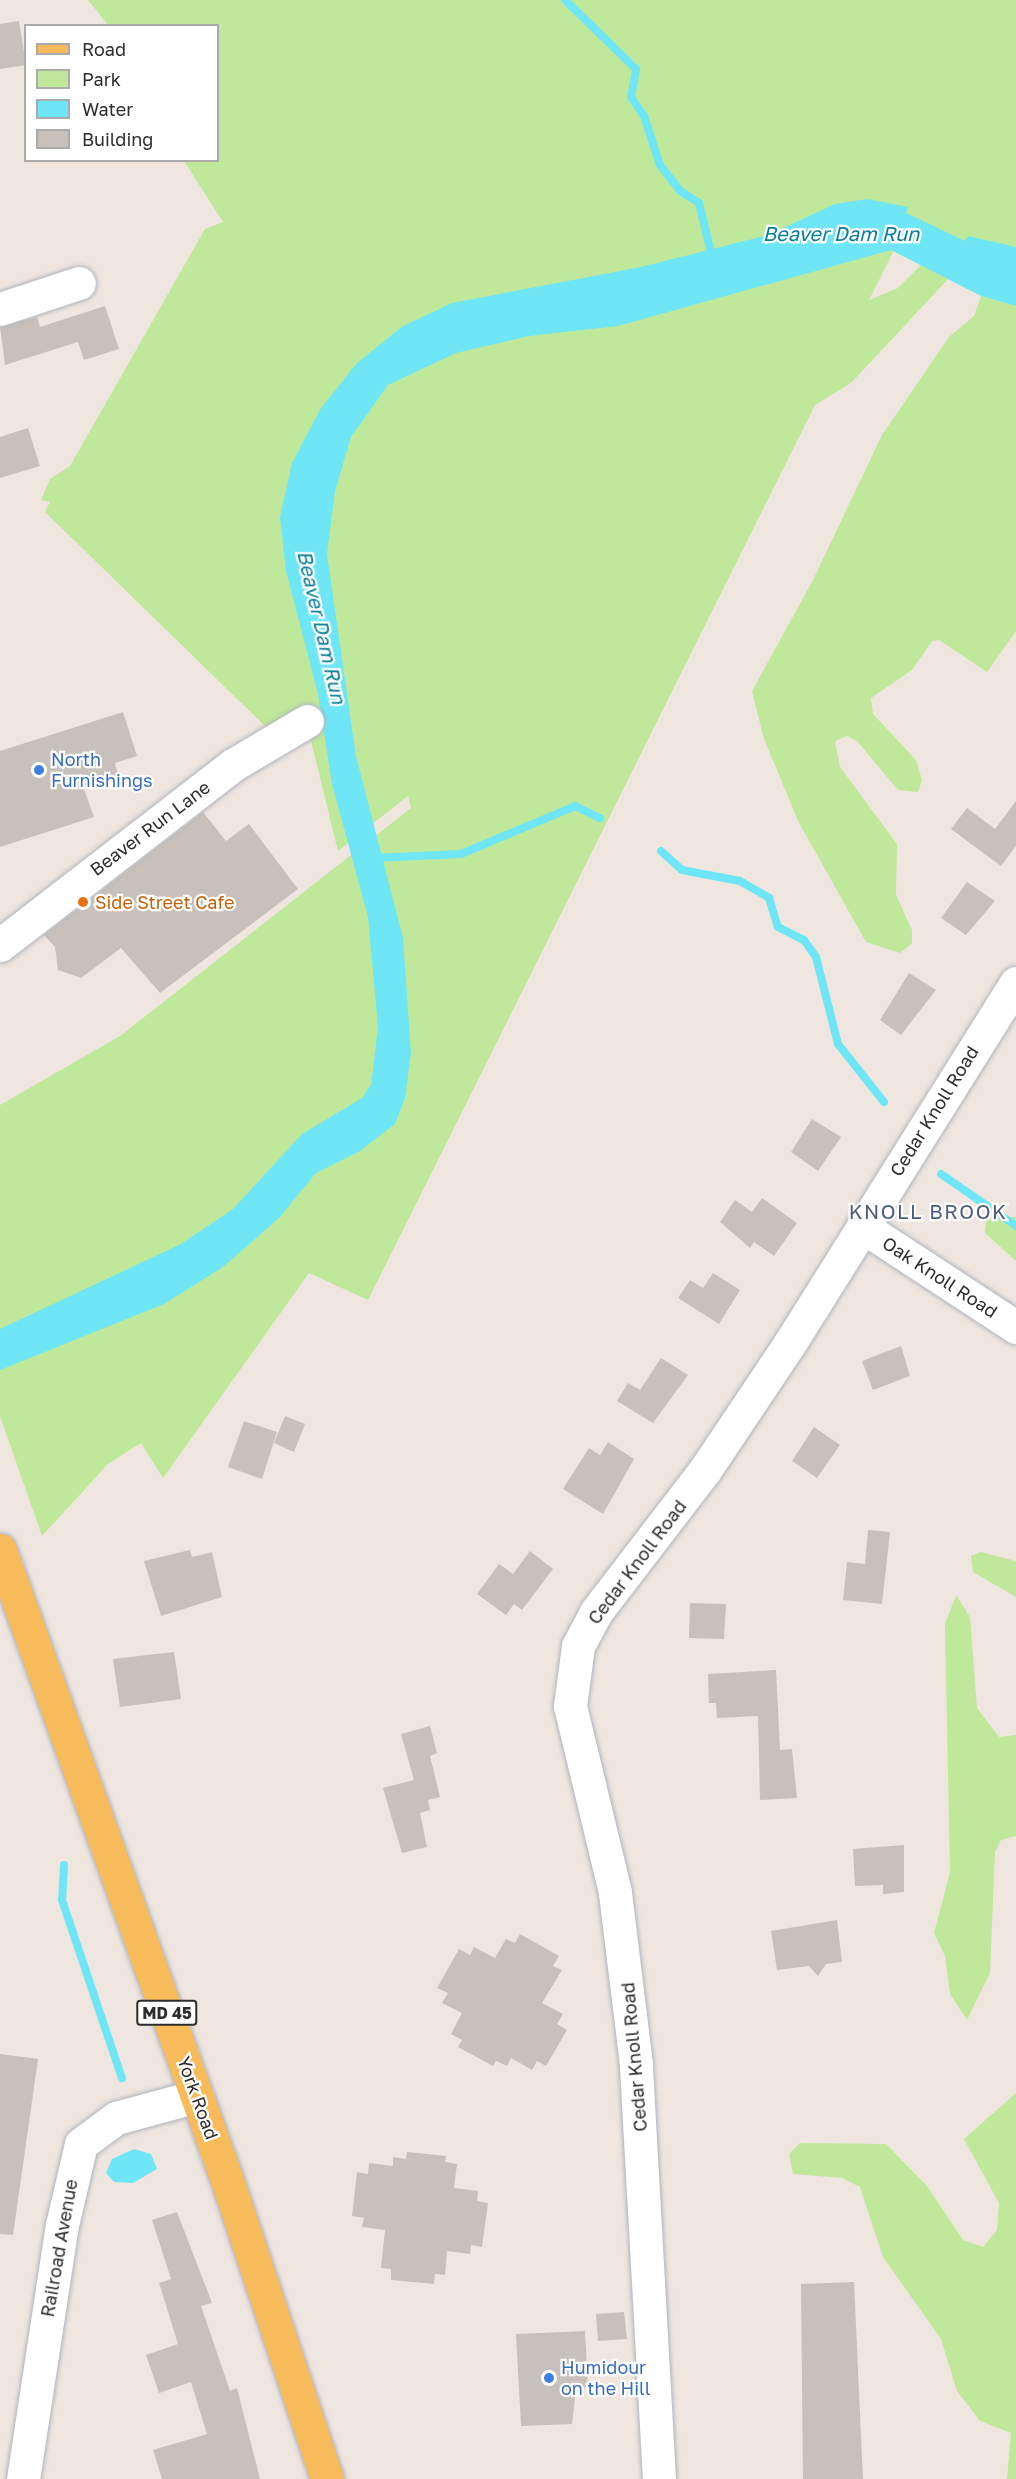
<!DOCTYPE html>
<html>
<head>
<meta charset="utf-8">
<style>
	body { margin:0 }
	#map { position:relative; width:1016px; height:2479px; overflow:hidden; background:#efe6e0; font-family:"Golos Text",sans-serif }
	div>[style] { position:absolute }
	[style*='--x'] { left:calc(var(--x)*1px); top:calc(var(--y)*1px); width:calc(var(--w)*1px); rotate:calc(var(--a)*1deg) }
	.green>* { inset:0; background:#c0e89a }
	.water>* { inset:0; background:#6fe6f5 }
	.stream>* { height:8px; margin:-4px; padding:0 4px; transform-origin:4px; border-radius:4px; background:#6fe6f5 }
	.building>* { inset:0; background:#c8c1bb }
	.roads { filter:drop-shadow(0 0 2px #afb5bd) drop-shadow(0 0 2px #afb5bd) }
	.minor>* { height:33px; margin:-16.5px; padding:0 16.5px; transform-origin:16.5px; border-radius:16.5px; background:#fff }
	.major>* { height:33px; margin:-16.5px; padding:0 16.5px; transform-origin:16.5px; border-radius:16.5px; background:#f8bb5c }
	.dots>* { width:16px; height:16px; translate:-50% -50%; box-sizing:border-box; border:3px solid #fff; border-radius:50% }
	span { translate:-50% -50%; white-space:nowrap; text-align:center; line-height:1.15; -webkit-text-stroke:4.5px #fff; paint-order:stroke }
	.shield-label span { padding:2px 4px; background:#fff; border:2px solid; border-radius:4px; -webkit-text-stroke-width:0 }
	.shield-label { font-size:16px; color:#2d2d2d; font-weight:700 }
	.shop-label { font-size:18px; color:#366cbe }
	.left { translate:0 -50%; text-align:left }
	.street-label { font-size:18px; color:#2d2d2d }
	.food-label { font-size:18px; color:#c56008 }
	.water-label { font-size:20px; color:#087d99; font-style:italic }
	.neighbourhood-label { font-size:20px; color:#4a5d81; letter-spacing:1.5px }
	.legend { position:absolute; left:24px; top:24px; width:195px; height:138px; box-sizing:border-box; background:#fff; border:2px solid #ababab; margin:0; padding:8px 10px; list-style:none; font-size:18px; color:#2d2d2d }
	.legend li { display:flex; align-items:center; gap:12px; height:30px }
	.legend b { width:30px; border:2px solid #ababab }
</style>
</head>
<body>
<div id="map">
	<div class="green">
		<i style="clip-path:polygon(88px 0,1016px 0,1016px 272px,911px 216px,869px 300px,898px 288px,923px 263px,950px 277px,851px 383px,815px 405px,368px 1300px,309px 1273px,163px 1478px,141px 1443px,108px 1464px,42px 1536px,0 1416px,0 1361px,10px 1355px,0 1329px,0 1105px,120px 1036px,411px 808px,408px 796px,338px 851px,307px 725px,269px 730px,45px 512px,50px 502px,41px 500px,50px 479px,70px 466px,205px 229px,223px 222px,184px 161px,218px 160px,218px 26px,108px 25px)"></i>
		<i style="clip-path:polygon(981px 296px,1016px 306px,1016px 631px,987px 672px,939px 640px,932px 641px,912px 670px,871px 698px,873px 714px,916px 760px,922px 780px,918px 792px,898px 790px,857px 741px,847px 736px,835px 741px,840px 767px,897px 844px,896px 895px,912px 930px,912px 943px,900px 953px,866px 942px,799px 823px,764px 739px,752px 691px,812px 582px,882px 435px,949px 337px,974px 316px)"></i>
		<i style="clip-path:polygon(997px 1217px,1016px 1217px,1016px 1261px,985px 1233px,986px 1221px)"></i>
		<i style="clip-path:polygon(981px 1552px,1016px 1561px,1016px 1597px,973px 1572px,971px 1556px)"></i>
		<i style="clip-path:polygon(956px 1595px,970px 1617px,977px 1708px,999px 1737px,1016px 1735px,1016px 1836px,1001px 1840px,995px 1852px,990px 1973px,967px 2020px,950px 1994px,945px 1956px,934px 1933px,950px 1872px,945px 1624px)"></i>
		<i style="clip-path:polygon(1016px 2093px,1016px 2479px,1007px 2479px,1011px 2433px,980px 2421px,957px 2391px,941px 2339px,883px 2257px,860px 2187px,842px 2178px,793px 2174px,789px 2154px,800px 2143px,886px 2144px,927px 2186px,963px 2240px,983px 2247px,997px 2230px,999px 2203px,964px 2139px)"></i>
	</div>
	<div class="water">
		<i style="clip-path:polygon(867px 199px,908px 207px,906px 213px,965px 241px,968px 236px,1016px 247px,1016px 306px,981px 296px,891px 250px,618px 326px,529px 336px,456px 353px,388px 385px,351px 437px,335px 491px,327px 554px,356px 756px,403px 938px,411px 1053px,405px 1098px,395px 1124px,360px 1151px,316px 1173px,279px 1218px,223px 1267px,164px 1304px,0 1370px,0 1329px,181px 1244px,233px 1209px,302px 1134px,362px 1098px,371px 1085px,378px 1027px,368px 917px,332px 784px,318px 694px,286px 571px,280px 517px,292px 463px,321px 408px,357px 363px,403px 326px,452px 303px,641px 267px,768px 235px,835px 204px)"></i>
		<i style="clip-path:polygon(134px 2149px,151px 2154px,157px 2169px,133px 2183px,114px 2182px,106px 2173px,112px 2159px)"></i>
	</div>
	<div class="stream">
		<i style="--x:565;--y:0;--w:99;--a:44.2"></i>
		<i style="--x:636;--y:69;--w:28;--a:100"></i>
		<i style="--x:631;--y:97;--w:23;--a:56"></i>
		<i style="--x:644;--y:116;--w:52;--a:71.9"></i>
		<i style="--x:660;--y:165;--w:33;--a:52"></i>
		<i style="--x:680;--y:191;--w:22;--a:32"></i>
		<i style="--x:699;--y:203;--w:56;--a:76.5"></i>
		<i style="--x:661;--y:851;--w:28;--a:42"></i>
		<i style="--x:682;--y:870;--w:59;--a:10.7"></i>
		<i style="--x:740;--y:881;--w:34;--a:30"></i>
		<i style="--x:769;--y:898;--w:30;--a:73"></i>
		<i style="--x:778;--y:927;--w:29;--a:27"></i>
		<i style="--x:804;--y:940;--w:21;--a:55"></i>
		<i style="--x:816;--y:957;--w:90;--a:75.8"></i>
		<i style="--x:838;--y:1044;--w:74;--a:51.6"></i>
		<i style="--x:374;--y:858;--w:87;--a:-2.6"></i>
		<i style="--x:461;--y:854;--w:124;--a:-22.8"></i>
		<i style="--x:575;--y:806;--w:28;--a:26"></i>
		<i style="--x:941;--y:1174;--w:91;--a:34.7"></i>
		<i style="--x:64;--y:1865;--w:35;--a:93"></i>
		<i style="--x:62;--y:1900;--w:188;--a:71.4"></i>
	</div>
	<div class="building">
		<i style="clip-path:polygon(19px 21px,26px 65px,0 69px,0 24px)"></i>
		<i style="clip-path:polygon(105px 306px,119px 349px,84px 360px,78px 342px,5px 365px,0 327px,37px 317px,40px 327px)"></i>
		<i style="clip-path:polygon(28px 428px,40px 466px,0 478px,0 437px)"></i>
		<i style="clip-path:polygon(123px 712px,137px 756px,115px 763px,119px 778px,84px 789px,94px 817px,0 847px,0 751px)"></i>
		<i style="clip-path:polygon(1016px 801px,1016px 846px,1001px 866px,951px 829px,967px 808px,995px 829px)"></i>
		<i style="clip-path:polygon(203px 812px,226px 841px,249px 824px,298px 889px,160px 993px,121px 948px,81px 978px,58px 970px,55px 947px,44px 935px)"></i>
		<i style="clip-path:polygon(967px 882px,995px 901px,966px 935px,941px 918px)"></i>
		<i style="clip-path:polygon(909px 973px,936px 990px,901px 1035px,880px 1020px)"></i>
		<i style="clip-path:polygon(812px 1119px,841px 1137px,818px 1171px,791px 1152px)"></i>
		<i style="clip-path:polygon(762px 1198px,797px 1223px,774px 1256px,754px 1242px,750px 1248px,720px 1222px,735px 1200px,752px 1212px)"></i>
		<i style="clip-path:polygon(713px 1273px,740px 1290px,719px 1324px,678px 1298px,690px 1280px,703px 1288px)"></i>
		<i style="clip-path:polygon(901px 1346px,910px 1376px,873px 1390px,862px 1361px)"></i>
		<i style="clip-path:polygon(661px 1358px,688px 1375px,653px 1423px,617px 1401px,628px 1383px,640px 1390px)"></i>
		<i style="clip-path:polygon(285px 1416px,305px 1424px,294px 1452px,274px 1443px)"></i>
		<i style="clip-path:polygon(244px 1421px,277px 1432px,262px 1479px,228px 1467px)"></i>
		<i style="clip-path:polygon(814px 1427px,840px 1445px,817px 1478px,792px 1461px)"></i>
		<i style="clip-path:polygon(608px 1442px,634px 1459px,603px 1514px,563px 1489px,589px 1448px,600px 1455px)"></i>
		<i style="clip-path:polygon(868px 1530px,890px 1532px,882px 1604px,843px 1600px,847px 1562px,865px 1564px)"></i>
		<i style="clip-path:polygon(190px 1550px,192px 1557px,212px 1552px,222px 1597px,161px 1616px,144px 1561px)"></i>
		<i style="clip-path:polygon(530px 1551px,553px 1569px,522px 1610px,514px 1604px,506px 1615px,477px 1594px,499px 1564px,513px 1574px)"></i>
		<i style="clip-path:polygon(690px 1603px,726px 1604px,724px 1639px,689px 1638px)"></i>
		<i style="clip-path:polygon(174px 1652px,181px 1699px,120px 1707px,113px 1659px)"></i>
		<i style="clip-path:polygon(776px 1670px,780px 1750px,792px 1749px,797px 1798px,760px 1800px,758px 1716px,717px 1718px,716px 1703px,709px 1703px,708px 1674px)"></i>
		<i style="clip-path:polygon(430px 1726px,437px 1753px,430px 1756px,440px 1797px,428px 1800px,430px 1810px,420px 1813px,427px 1847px,402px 1853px,383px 1788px,414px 1780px,401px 1734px)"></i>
		<i style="clip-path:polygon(904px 1845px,904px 1892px,883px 1894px,883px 1885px,855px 1886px,853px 1849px)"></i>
		<i style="clip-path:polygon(837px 1920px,842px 1962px,826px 1964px,818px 1976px,809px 1966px,777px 1970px,771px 1931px)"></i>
		<i style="clip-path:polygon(520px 1934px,559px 1956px,553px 1966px,562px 1970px,542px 2003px,563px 2014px,557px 2024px,567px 2030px,546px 2066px,537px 2061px,532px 2070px,511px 2058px,507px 2066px,496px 2061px,493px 2066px,458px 2047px,462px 2040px,451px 2034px,462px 2013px,442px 2003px,448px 1993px,437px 1988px,459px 1949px,470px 1955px,474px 1947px,495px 1958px,506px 1939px,515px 1943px)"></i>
		<i style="clip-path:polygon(0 2054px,38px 2059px,13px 2235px,0 2234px)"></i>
		<i style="clip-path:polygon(407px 2152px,446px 2156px,445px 2162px,457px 2164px,454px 2188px,478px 2191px,477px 2201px,488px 2203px,482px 2247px,471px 2245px,470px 2254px,447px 2251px,445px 2275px,435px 2274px,434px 2284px,391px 2280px,391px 2269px,381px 2268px,385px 2230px,362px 2227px,364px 2218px,352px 2216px,357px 2172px,368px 2174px,369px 2163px,393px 2166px,393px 2157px,406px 2159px)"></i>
		<i style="clip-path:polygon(177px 2212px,212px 2303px,201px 2306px,230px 2391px,237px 2388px,260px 2479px,162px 2479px,153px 2450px,207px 2434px,191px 2382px,159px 2393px,146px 2355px,178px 2344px,159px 2283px,171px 2279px,152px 2220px)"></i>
		<i style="clip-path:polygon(854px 2282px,863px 2479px,803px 2479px,801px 2284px)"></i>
		<i style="clip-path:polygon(624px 2312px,627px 2339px,598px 2341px,596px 2314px)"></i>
		<i style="clip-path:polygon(585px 2331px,588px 2388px,576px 2389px,572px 2424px,521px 2426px,516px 2334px)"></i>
	</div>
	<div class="roads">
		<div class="minor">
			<i style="--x:0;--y:309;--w:83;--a:-18.2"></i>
			<i style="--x:0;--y:945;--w:294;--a:-37.7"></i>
			<i style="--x:233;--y:765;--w:86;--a:-30.7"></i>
			<i style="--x:863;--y:1227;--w:183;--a:33.2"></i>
			<i style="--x:23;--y:2479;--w:257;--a:-81.3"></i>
			<i style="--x:62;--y:2225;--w:83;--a:-76.8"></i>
			<i style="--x:81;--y:2144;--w:44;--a:-36.6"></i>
			<i style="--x:116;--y:2118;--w:84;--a:-15.2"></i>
			<i style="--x:659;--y:2479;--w:416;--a:-93.2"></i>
			<i style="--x:636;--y:2064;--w:173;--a:-97"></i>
			<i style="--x:615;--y:1892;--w:191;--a:-103.6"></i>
			<i style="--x:570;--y:1706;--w:61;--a:-82.4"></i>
			<i style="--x:578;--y:1646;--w:38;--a:-62"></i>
			<i style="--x:596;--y:1612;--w:179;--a:-52.5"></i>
			<i style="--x:705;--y:1470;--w:153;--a:-56.2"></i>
			<i style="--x:790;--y:1343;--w:425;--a:-57.9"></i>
		</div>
		<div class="major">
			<i style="--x:0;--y:1550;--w:666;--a:70.18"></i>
			<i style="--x:226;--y:2177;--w:318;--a:71.5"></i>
		</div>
	</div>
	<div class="dots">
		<i style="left:39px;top:770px;background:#3f7fe0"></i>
		<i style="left:83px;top:902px;background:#e8710a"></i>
		<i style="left:549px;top:2378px;background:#3f7fe0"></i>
	</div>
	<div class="shield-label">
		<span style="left:167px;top:2013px">MD 45</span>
	</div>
	<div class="shop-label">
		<span class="left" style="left:51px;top:770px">North<br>Furnishings</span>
		<span class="left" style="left:561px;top:2378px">Humidour<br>on the Hill</span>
	</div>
	<div class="street-label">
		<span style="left:150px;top:828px;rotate:-37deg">Beaver Run Lane</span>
		<span style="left:934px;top:1111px;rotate:-58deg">Cedar Knoll Road</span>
		<span style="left:940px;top:1277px;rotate:33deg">Oak Knoll Road</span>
		<span style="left:637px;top:1562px;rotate:-53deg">Cedar Knoll Road</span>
		<span style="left:634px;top:2057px;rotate:-95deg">Cedar Knoll Road</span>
		<span style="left:198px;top:2098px;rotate:70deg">York Road</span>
		<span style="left:59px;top:2248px;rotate:-80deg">Railroad Avenue</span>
	</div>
	<div class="food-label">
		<span class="left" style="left:95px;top:902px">Side Street Cafe</span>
	</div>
	<div class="water-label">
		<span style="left:841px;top:233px">Beaver Dam Run</span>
		<span style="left:322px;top:627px;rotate:77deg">Beaver Dam Run</span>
	</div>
	<div class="neighbourhood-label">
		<span style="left:928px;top:1211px">KNOLL BROOK</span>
	</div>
	<ul class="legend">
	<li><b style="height:8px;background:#f8bb5c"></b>Road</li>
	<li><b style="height:16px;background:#c0e89a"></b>Park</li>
	<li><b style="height:16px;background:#6fe6f5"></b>Water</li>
	<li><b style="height:16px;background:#c8c1bb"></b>Building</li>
	</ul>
</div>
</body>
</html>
